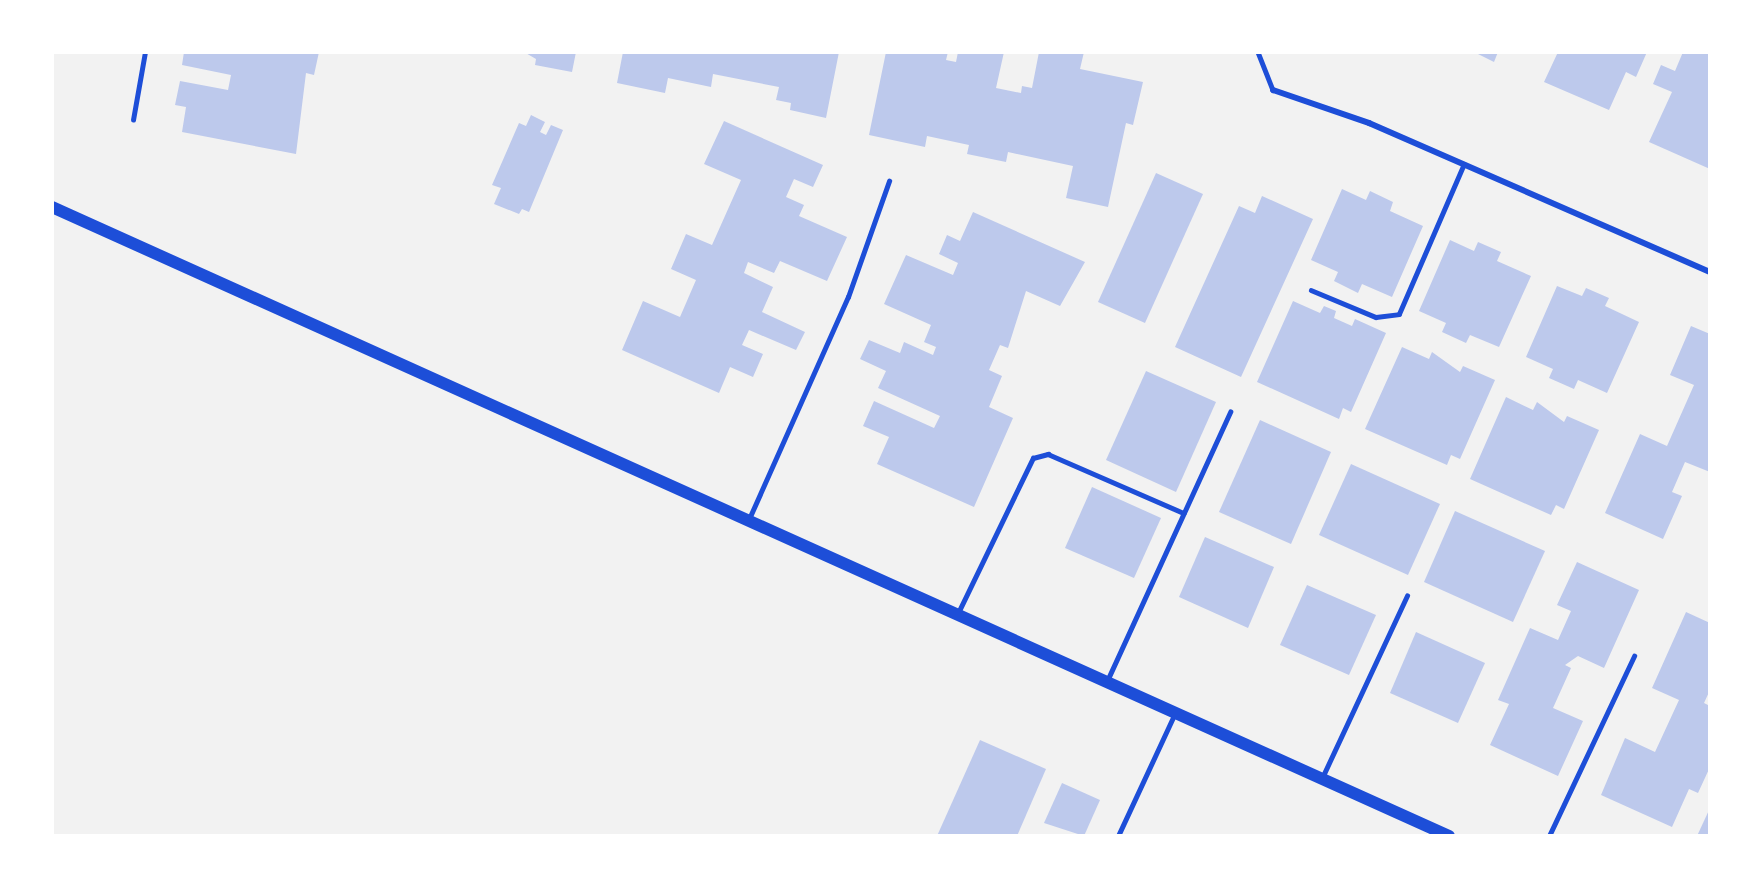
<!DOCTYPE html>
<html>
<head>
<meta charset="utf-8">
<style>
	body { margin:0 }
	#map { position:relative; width:1762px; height:888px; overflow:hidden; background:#f2f2f2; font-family:"Fira Sans Condensed",sans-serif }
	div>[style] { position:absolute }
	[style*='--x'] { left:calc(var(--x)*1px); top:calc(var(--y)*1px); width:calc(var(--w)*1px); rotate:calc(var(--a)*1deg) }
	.building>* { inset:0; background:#bdc9ec }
	.service>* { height:4.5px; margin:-2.25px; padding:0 2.25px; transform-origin:2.25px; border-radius:2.25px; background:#1d4ed8 }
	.minor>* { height:6px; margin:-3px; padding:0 3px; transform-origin:3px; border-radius:3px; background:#1d4ed8 }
	.secondary>* { height:12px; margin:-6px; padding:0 6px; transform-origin:6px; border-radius:6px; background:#1d4ed8 }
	span { translate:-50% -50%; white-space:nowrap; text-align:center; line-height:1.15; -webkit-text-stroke:5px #fff; paint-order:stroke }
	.frame { position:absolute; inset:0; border:54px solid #fff; pointer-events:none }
</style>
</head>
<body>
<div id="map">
	<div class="building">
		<i style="clip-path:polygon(184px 52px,319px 52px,314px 75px,306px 73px,296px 154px,182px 132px,186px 107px,175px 105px,180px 81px,228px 90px,231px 75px,182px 65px)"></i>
		<i style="clip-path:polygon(524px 52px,576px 52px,572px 72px,535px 65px,536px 59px)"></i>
		<i style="clip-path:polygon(623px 52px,839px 52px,826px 118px,790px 110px,791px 103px,776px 100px,779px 87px,713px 74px,711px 87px,668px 78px,665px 93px,617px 83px)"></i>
		<i style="clip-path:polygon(886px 52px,948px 52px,946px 60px,956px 62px,958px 52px,1004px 52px,996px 88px,1021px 93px,1022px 86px,1032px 88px,1039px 52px,1084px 52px,1080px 69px,1143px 82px,1133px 125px,1126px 123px,1108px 207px,1066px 198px,1073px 166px,1008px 152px,1006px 162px,967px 154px,969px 145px,927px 136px,925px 147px,869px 135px)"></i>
		<i style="clip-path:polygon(1474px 52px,1498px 52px,1494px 62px)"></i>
		<i style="clip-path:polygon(1558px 52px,1647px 52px,1636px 77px,1626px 72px,1609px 110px,1544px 82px)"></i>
		<i style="clip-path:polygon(1683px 52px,1710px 52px,1710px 169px,1649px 142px,1672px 92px,1653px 84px,1661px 65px,1675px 71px)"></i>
		<i style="clip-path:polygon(531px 115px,545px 122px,540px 132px,546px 135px,551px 125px,563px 130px,529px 212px,522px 209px,519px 214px,494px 204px,501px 188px,492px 185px,519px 123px,526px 126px)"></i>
		<i style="clip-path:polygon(724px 121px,823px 165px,813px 187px,794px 179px,786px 197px,804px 205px,799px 216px,847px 237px,827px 281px,780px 261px,774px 273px,748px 262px,744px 273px,773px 287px,762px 312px,805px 332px,796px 350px,749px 330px,742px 345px,763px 354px,753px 377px,730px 367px,719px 393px,622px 350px,643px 301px,680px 317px,696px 280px,671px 269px,686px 234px,712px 245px,741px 180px,704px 164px)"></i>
		<i style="clip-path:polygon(1156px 173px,1203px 194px,1145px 323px,1098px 302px)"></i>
		<i style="clip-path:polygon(1342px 189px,1366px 200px,1370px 191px,1393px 202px,1390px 211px,1423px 226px,1392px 297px,1362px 284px,1358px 293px,1334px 281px,1338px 272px,1311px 260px)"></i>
		<i style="clip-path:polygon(1262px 196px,1313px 219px,1241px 377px,1175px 347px,1239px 206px,1255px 213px)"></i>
		<i style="clip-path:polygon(973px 212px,1085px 262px,1060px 306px,1026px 291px,1008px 348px,1000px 345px,989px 370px,1002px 376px,989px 407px,1013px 418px,974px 507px,877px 464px,889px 437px,863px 426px,874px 401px,934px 428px,940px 416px,878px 388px,886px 371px,860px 359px,869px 340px,900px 353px,904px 342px,933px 355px,936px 347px,924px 342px,931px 325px,884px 304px,906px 255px,953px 275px,958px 263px,939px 254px,947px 235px,960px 241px)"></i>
		<i style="clip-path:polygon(1450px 240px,1474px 251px,1478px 242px,1501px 252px,1497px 261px,1531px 276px,1499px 347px,1470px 335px,1466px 343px,1442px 332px,1446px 323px,1419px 311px)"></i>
		<i style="clip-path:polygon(1557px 286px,1582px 296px,1586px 288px,1609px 298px,1605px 306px,1639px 322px,1607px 393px,1578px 380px,1574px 389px,1549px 378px,1553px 369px,1526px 357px)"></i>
		<i style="clip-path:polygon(1293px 301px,1320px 313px,1324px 306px,1336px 311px,1334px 318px,1352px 326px,1355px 319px,1386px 333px,1351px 412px,1343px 408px,1339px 419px,1257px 382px)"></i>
		<i style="clip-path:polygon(1691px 326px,1710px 334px,1710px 472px,1685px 462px,1672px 492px,1682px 496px,1663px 539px,1605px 513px,1640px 434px,1667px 446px,1694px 385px,1670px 375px)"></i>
		<i style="clip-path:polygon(1402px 347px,1429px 359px,1432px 352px,1460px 372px,1463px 366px,1495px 380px,1460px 459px,1451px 455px,1447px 465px,1365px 429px)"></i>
		<i style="clip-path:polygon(1146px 371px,1216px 402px,1176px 492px,1106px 460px)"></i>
		<i style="clip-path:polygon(1506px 397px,1533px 410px,1537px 402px,1564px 422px,1567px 416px,1599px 430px,1564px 509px,1556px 505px,1551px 515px,1470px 479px)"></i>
		<i style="clip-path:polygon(1260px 420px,1331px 452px,1291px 544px,1219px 512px)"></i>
		<i style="clip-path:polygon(1351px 464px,1440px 504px,1408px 575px,1319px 535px)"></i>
		<i style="clip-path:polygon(1092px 487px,1161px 518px,1134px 578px,1065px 548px)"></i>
		<i style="clip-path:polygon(1455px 511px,1545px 551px,1513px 622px,1424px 582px)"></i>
		<i style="clip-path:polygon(1205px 537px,1274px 567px,1248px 628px,1179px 597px)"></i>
		<i style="clip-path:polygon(1577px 562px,1639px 590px,1604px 668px,1578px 656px,1565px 665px,1571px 668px,1553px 708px,1583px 721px,1558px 776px,1490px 745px,1509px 704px,1498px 700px,1530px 628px,1558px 640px,1571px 611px,1557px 605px)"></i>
		<i style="clip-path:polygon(1307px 585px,1376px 615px,1349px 675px,1280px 645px)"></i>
		<i style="clip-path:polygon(1686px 612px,1710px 623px,1710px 690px,1704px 703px,1710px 706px,1710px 767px,1698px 793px,1689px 789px,1672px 827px,1601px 795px,1625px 738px,1655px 752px,1679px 700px,1652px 688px)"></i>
		<i style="clip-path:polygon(1416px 632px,1485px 663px,1458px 723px,1390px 693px)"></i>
		<i style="clip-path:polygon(980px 740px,1046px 769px,1017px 836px,937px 836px)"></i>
		<i style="clip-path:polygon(1062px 783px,1100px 800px,1084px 836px,1044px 823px)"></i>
		<i style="clip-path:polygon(1710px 808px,1710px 836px,1697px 836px)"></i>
	</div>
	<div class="service">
		<i style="--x:1258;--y:52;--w:41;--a:68.5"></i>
		<i style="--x:133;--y:120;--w:69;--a:-80"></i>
		<i style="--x:1311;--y:290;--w:70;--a:22.6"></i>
		<i style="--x:1376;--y:317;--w:23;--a:-7"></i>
		<i style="--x:1399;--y:314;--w:163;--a:-66.6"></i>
		<i style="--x:749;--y:519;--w:243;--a:-66"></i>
		<i style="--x:848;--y:297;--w:123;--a:-70.5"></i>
		<i style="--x:958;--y:613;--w:172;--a:-64.2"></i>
		<i style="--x:1033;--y:458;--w:16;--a:-15"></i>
		<i style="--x:1048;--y:454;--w:148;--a:23.5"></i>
		<i style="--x:1107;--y:681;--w:296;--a:-65.4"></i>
		<i style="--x:1322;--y:778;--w:201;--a:-65"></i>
		<i style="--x:1118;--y:836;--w:136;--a:-65.1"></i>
		<i style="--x:1549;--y:836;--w:199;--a:-64.7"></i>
	</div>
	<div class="minor">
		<i style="--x:1273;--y:90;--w:102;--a:19"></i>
		<i style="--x:1369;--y:123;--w:372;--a:23.6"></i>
	</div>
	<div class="secondary">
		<i style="--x:52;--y:207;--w:1532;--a:24.24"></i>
	</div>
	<div class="frame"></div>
</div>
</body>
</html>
